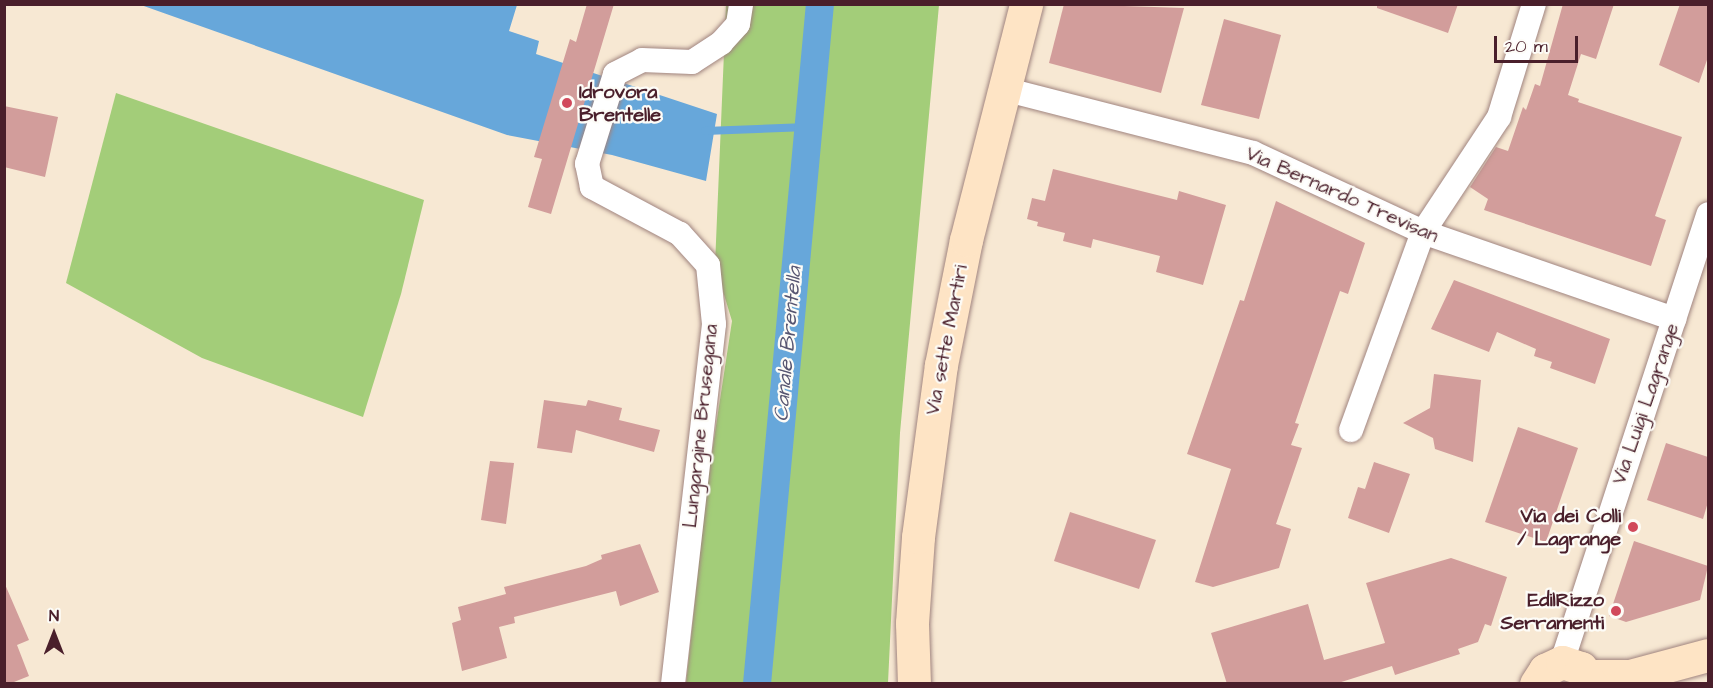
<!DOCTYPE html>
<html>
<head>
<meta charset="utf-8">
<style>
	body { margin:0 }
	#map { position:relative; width:1713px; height:688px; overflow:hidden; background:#f7e8d3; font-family:"Architects Daughter",sans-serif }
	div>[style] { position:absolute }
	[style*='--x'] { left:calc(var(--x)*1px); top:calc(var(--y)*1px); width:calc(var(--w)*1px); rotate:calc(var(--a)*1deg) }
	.green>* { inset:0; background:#a3cd79 }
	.water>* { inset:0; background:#67a7da }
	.stream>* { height:8px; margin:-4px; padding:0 4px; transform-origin:4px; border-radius:4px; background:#67a7da }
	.canal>* { height:28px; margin:-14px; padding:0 14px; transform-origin:14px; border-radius:14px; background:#67a7da }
	.building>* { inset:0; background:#d29d9b }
	.roads { filter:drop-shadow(0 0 2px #a0847f) drop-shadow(0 0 2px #a0847f) }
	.minor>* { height:24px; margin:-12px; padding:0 12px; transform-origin:12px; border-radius:12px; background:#fff }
	.secondary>* { height:33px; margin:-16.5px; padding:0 16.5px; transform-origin:16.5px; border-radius:16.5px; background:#fee4c5 }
	.dots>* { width:16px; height:16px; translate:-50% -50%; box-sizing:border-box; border:3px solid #fdfcf7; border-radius:50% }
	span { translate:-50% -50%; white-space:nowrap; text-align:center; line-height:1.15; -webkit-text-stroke:4.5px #fdfcf7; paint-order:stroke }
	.poi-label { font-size:20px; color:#4a1f2b; font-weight:700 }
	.left { translate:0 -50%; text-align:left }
	.right { translate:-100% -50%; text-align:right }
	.street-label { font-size:20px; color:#4a1f2b }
	.water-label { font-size:21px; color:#565571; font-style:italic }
	.frame { position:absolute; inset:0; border:6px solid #4a1f2b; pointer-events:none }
	.north { position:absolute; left:24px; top:604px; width:60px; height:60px; -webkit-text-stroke:4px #fdfcf7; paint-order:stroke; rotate:0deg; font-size:16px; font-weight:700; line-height:24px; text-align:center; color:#4a1f2b }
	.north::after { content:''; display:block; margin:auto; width:21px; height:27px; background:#4a1f2b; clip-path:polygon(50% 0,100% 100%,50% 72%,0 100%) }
	.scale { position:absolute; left:1494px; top:36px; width:84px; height:27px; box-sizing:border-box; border:3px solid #4a1f2b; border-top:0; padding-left:8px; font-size:18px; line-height:21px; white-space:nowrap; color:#4a1f2b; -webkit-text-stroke:4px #fdfcf7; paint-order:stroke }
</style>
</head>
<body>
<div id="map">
	<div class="green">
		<i style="clip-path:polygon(726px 5px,939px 5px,900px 433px,888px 683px,686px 684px,708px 478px,732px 321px,715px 265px)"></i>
		<i style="clip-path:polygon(116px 93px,424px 200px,401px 294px,363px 417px,202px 358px,66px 283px)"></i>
	</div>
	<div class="water">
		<i style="clip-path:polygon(141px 5px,517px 5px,509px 31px,539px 41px,536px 54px,717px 114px,706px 181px,612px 155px,507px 135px)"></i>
	</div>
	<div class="stream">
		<i style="--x:705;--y:131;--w:102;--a:-2.2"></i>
	</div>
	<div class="canal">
		<i style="--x:757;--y:684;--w:683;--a:-84.71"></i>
	</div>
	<div class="building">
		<i style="clip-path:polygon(587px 4px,614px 4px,551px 214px,528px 207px,542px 159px,534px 157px,570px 39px,576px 42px)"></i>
		<i style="clip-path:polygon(1064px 4px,1184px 8px,1161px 93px,1049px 63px)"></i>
		<i style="clip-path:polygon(1377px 4px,1458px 4px,1448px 33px,1377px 8px)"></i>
		<i style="clip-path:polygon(1563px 4px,1614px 4px,1596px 59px,1581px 54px,1568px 95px,1579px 99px,1578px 102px,1682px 137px,1655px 216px,1666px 220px,1651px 266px,1484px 210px,1488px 199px,1470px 187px,1496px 147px,1508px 151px,1523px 107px,1526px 110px,1535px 84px,1540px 86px)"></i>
		<i style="clip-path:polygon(1680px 4px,1708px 4px,1708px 57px,1699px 83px,1659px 65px)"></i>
		<i style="clip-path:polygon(1224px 19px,1281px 35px,1259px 119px,1201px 105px)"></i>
		<i style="clip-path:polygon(4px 106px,58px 117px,45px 177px,4px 167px)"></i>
		<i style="clip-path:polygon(1053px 169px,1177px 200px,1179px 191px,1226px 205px,1203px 285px,1156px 272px,1160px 256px,1093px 239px,1091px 248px,1063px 241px,1065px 233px,1037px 226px,1038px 222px,1027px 219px,1032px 198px,1045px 201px)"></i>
		<i style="clip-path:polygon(1276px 201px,1365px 243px,1348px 294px,1340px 291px,1295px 423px,1299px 424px,1291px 445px,1302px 448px,1276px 524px,1291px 529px,1279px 568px,1213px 587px,1195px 582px,1231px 469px,1187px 454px,1240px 300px,1244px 301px)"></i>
		<i style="clip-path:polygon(1454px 280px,1610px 339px,1595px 384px,1550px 368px,1552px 362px,1534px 356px,1536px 349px,1497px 332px,1489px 352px,1431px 329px)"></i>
		<i style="clip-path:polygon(1434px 374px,1481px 380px,1473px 462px,1435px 449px,1433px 438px,1403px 423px,1430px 408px)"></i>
		<i style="clip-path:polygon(544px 400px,586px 406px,588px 400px,622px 408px,619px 420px,660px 430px,654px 452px,576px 430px,572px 453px,537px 448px)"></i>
		<i style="clip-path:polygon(1518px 427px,1578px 448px,1546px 542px,1485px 522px)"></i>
		<i style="clip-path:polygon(1666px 443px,1708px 457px,1708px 502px,1703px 519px,1647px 500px)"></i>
		<i style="clip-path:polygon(490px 461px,514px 463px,506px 524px,481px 520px)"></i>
		<i style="clip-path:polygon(1374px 462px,1410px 474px,1389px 533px,1348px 518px,1358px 487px,1365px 489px)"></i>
		<i style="clip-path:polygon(1070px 512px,1156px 540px,1139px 589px,1054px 561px)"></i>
		<i style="clip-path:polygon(1634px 541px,1708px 566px,1700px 600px,1626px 622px,1609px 616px)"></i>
		<i style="clip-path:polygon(640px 544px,659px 592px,620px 606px,616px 591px,514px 617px,515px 623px,499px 627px,507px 658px,462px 671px,452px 623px,461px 620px,458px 607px,506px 594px,504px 587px,586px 566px,602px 559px,601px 555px)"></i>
		<i style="clip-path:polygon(1451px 558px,1507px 577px,1491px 626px,1485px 624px,1478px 642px,1458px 649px,1460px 654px,1395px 675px,1392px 666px,1335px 684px,1227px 684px,1211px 633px,1308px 604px,1324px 660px,1385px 643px,1366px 583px)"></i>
		<i style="clip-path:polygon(4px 582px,29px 640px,17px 645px,29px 676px,9px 684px,4px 684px)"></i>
	</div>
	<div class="roads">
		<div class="minor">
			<i style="--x:1004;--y:89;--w:257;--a:14.4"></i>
			<i style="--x:1253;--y:153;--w:187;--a:24.9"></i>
			<i style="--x:1423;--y:232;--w:266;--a:19.1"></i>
			<i style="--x:1351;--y:430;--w:211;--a:-70"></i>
			<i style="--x:1423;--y:232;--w:138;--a:-56.5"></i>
			<i style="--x:1499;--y:117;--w:118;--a:-72.8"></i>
			<i style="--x:1562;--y:662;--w:471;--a:-71.9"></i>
			<i style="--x:673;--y:684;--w:362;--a:-83.5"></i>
			<i style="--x:714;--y:324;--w:59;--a:-95.8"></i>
			<i style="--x:708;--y:265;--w:42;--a:-132.1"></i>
			<i style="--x:680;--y:234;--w:100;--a:-151.9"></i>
			<i style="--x:592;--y:187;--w:24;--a:-102"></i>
			<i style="--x:587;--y:164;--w:94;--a:-72.7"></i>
			<i style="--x:615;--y:74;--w:30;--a:-27"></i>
			<i style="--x:642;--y:60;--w:50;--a:2.3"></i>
			<i style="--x:692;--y:62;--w:35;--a:-33"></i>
			<i style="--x:721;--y:43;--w:25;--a:-48"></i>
			<i style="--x:738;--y:24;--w:20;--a:-81"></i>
		</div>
		<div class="secondary">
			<i style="--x:1588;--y:676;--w:42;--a:0"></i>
			<i style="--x:1630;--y:676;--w:81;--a:-15.1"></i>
			<i style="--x:914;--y:684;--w:61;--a:-91.9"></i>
			<i style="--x:912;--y:623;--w:86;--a:-86"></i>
			<i style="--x:918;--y:537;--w:174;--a:-82.4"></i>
			<i style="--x:941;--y:365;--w:127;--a:-78.7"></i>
			<i style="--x:966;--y:240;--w:244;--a:-75.7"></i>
			<i style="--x:1536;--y:684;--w:17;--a:-57"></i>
			<i style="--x:1545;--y:670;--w:19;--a:-25"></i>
			<i style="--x:1562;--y:662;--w:20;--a:18"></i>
			<i style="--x:1581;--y:668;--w:19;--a:58"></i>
		</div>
	</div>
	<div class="dots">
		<i style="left:567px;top:103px;background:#d1495b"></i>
		<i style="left:1633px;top:527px;background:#d1495b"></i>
		<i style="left:1616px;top:611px;background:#d1495b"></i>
	</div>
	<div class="poi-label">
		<span class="left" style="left:579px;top:104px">Idrovora<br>Brentelle</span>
		<span class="right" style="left:1621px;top:528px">Via dei Colli<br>/ Lagrange</span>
		<span class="right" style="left:1604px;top:612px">EdilRizzo<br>Serramenti</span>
	</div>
	<div class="street-label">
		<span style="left:1342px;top:195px;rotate:24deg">Via Bernardo Trevisan</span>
		<span style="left:947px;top:340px;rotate:-79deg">Via sette Martiri</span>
		<span style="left:1646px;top:404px;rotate:-71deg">Via Luigi Lagrange</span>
		<span style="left:701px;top:426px;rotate:-84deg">Lungargine Brusegana</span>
	</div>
	<div class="water-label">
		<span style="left:788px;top:344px;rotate:-85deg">Canale Brentella</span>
	</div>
	<div class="frame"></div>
	<div class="north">N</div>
	<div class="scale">20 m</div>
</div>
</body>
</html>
